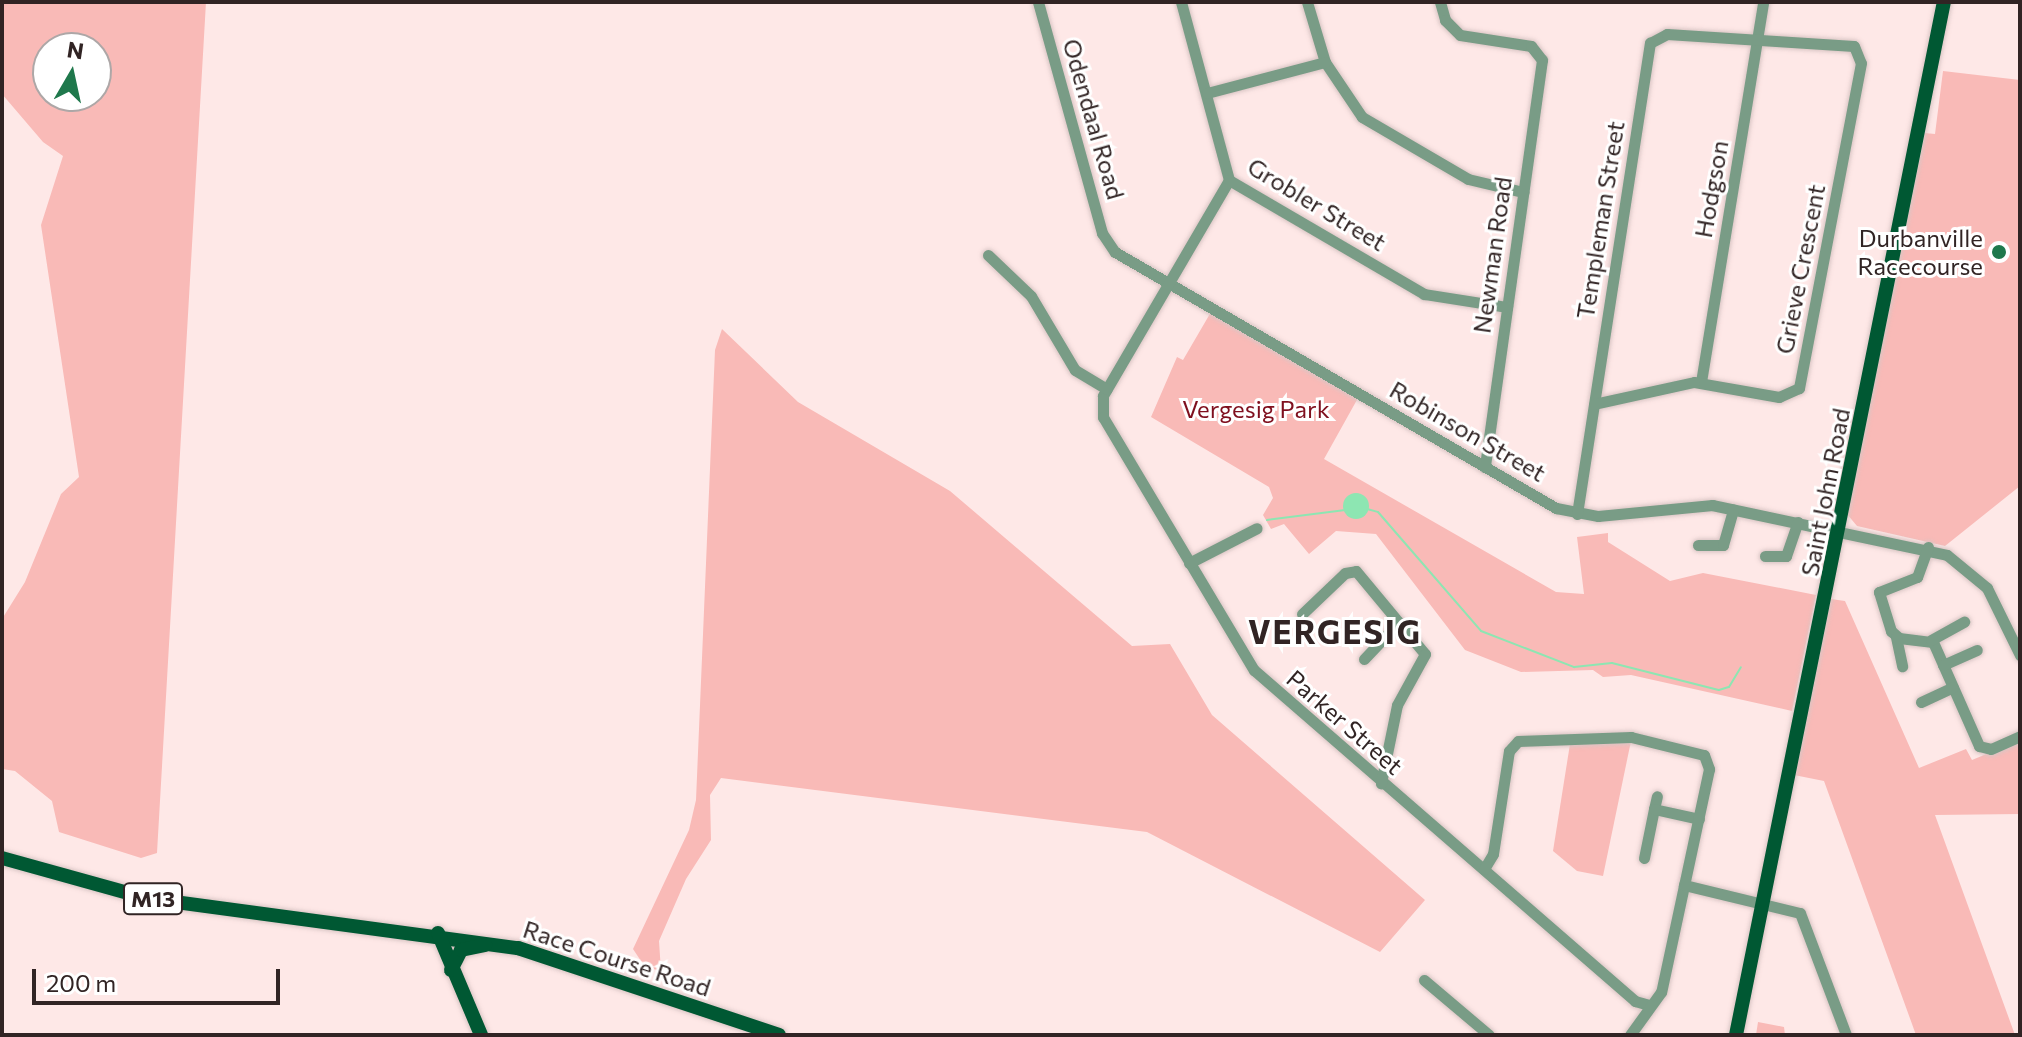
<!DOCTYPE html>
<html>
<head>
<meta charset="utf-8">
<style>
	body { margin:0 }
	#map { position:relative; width:2022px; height:1037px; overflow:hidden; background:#fee8e7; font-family:Commissioner,sans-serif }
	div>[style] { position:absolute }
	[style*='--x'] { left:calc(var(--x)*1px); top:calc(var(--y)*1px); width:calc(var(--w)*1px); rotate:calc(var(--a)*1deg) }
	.green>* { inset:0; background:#f9bab7 }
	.water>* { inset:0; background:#8de6b2 }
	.round { border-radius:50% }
	.stream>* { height:2px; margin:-1px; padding:0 1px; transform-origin:1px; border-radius:1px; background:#8de6b2 }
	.roads { filter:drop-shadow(0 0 2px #d9c5c4) drop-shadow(0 0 2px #d9c5c4) }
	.minor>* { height:11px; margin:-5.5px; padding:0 5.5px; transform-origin:5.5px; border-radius:5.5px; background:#799c86 }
	.major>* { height:14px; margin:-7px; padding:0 7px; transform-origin:7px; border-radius:7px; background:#005833 }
	.dots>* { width:22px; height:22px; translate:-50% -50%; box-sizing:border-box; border:4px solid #fff; border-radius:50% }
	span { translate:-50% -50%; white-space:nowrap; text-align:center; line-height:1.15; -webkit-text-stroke:6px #fff; paint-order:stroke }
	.shield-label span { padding:2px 6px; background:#fff; border:2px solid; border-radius:6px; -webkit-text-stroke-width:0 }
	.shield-label { font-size:22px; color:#312424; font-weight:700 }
	.street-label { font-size:24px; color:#312424 }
	.poi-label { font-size:24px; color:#312424 }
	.right { translate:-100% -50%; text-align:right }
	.park-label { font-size:24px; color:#7f0f1e }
	.district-label { font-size:32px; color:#312424; font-weight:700; letter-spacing:2px }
	.frame { position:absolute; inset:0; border:4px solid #312424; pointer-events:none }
	.north { position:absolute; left:32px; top:32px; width:80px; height:80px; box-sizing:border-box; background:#fff; border:2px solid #ada7a7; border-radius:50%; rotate:9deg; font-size:22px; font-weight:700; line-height:32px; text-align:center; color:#312424 }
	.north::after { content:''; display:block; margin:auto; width:28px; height:36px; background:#1f784c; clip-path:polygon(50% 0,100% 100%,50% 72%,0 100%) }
	.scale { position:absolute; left:32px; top:969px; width:248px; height:36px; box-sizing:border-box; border:4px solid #312424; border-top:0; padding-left:10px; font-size:24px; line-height:28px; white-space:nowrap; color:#312424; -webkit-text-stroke:6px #fff; paint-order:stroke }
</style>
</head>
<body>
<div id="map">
	<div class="green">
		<i style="clip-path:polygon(evenodd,2px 2px,206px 2px,157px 853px,141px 858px,59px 832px,52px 801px,15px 771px,2px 769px,2px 619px,25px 582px,61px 494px,79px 477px,41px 225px,63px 156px,43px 142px,2px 94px,2px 2px,96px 48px,96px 96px,48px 96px,48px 48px,96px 48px)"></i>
		<i style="clip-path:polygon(1943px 71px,2020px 80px,2020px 486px,1945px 546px,1857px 526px,1847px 514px,1925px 133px,1935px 134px)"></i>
		<i style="clip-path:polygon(1211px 312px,1358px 398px,1324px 459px,1556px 592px,1584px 594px,1577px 537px,1608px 533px,1608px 542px,1670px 581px,1703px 573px,1816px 595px,1792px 711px,1631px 675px,1603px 677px,1593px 670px,1521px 672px,1465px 650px,1376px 534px,1336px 531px,1309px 554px,1284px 524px,1271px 529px,1263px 515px,1273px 498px,1269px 487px,1151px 417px,1177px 357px,1183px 360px)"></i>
		<i style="clip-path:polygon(722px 329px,798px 402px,950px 491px,1132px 646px,1170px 644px,1212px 715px,1425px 900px,1380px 952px,1147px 832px,721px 778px,710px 795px,711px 840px,686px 879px,659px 941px,661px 971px,645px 967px,633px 949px,689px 830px,696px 800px,715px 350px)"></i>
		<i style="clip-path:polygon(1831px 599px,1845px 601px,1919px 768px,1966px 749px,1972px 760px,2020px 740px,2020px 814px,1935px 815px,2015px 1035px,1916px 1035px,1824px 781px,1794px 775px)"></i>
		<i style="clip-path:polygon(1631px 741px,1603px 876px,1577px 871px,1553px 851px,1570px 744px)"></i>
		<i style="clip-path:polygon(1758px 1022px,1784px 1027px,1785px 1035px,1756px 1035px)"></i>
	</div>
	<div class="water">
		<i class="round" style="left:1343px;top:493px;width:26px;height:26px"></i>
	</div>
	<div class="stream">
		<i style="--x:1367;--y:509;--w:11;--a:15"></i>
		<i style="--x:1378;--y:512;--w:157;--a:49.1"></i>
		<i style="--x:1481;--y:631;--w:100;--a:21.2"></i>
		<i style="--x:1574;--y:667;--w:38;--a:-6"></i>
		<i style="--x:1612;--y:663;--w:110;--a:14.2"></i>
		<i style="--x:1719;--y:690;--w:10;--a:-17"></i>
		<i style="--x:1729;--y:687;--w:23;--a:-59"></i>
		<i style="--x:1267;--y:520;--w:79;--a:-7.3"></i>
	</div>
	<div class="roads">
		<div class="minor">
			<i style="--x:1038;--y:2;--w:240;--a:74.5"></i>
			<i style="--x:1102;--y:233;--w:23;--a:56"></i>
			<i style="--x:1115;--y:252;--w:510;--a:30.14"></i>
			<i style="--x:1556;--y:508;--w:43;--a:10.8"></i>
			<i style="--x:1598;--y:516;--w:115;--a:-5.5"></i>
			<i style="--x:1712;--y:505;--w:240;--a:12"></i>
			<i style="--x:1947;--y:555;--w:52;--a:39.5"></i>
			<i style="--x:1987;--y:588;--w:75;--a:63.8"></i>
			<i style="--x:1181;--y:2;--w:184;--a:74.9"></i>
			<i style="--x:1307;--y:2;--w:63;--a:73.3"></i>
			<i style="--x:1325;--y:62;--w:66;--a:56.1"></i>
			<i style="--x:1362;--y:117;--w:123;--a:30.3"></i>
			<i style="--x:1468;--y:179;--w:57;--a:13.3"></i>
			<i style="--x:1440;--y:2;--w:19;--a:74"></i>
			<i style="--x:1445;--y:20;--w:21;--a:45"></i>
			<i style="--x:1460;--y:35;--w:72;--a:8.8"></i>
			<i style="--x:1531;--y:46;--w:18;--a:52"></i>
			<i style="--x:1542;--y:60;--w:411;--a:98"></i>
			<i style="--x:1207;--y:93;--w:122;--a:-14.7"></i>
			<i style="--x:1229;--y:180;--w:250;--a:120.3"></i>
			<i style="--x:1103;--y:396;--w:21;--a:90"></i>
			<i style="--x:1103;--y:417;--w:295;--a:59.2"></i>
			<i style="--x:1254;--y:670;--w:505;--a:40.98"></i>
			<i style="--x:1635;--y:1001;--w:15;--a:16"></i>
			<i style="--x:1229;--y:180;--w:226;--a:30.3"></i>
			<i style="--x:1424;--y:294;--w:84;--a:8.9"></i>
			<i style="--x:988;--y:255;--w:59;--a:43.6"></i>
			<i style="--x:1031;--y:296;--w:86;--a:59.3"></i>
			<i style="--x:1075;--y:370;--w:37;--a:31"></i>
			<i style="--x:1701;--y:382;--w:385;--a:-80.7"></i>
			<i style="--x:1577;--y:514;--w:477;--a:-81.2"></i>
			<i style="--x:1650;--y:43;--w:19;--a:-28"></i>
			<i style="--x:1667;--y:34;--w:187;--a:3.7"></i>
			<i style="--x:1854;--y:46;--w:18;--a:68"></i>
			<i style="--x:1861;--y:63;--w:331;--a:100.8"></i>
			<i style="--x:1799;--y:388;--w:22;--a:156"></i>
			<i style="--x:1779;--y:397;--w:86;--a:-170"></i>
			<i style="--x:1694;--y:382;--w:102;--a:167.6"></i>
			<i style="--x:1698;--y:545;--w:25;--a:0"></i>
			<i style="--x:1723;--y:545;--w:37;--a:-74"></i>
			<i style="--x:1928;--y:547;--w:32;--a:110"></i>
			<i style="--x:1917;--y:577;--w:41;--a:158.5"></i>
			<i style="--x:1879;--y:592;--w:41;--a:72.9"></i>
			<i style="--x:1891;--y:631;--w:11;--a:41"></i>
			<i style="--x:1899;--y:638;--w:34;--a:7"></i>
			<i style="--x:1933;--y:642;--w:114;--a:66.1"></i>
			<i style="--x:1979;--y:746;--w:12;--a:14"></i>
			<i style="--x:1991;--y:749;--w:32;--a:-24"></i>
			<i style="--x:1765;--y:556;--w:21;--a:0"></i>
			<i style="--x:1786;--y:556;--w:36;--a:-71"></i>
			<i style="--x:1189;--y:563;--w:76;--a:-27.2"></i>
			<i style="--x:1302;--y:614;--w:59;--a:-43.6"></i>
			<i style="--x:1345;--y:573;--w:11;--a:-10"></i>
			<i style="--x:1356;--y:571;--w:108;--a:50.3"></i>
			<i style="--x:1425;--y:654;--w:58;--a:118.8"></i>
			<i style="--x:1397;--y:705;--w:80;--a:101.6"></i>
			<i style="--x:1896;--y:637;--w:30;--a:78"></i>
			<i style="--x:1931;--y:640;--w:38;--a:-29"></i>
			<i style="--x:1364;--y:659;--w:51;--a:-46.6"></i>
			<i style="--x:1943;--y:665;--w:37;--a:-24"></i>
			<i style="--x:1921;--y:702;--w:35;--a:-25"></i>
			<i style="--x:1654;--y:809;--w:13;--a:-77"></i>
			<i style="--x:1644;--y:858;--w:50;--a:-78.5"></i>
			<i style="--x:1654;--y:809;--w:46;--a:12.5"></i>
			<i style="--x:1484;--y:869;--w:17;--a:-59"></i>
			<i style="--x:1493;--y:854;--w:104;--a:-81.2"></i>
			<i style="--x:1509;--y:751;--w:13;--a:-48"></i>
			<i style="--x:1518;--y:741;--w:113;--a:-2"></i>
			<i style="--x:1631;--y:737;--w:75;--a:13.9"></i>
			<i style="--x:1704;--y:755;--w:15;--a:70"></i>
			<i style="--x:1709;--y:769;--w:228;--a:102.1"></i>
			<i style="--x:1661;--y:992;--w:53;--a:125.8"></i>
			<i style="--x:1684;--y:885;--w:119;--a:13.6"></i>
			<i style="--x:1800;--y:913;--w:130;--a:69.3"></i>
			<i style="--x:1424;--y:980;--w:85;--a:40.2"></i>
		</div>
		<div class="major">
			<i style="--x:2;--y:858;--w:149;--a:15.5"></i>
			<i style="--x:146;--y:898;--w:375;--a:7.7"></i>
			<i style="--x:518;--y:948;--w:275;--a:18.4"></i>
			<i style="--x:438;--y:933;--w:111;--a:67.1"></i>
			<i style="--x:451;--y:970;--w:22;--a:-63"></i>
			<i style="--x:461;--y:950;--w:25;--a:-12"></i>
			<i style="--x:1736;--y:1035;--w:1054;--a:-78.62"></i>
		</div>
	</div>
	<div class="dots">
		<i style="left:1999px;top:252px;background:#1f784c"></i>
	</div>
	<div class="shield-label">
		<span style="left:153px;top:899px">M13</span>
	</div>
	<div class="street-label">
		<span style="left:1094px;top:119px;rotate:74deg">Odendaal Road</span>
		<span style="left:1711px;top:189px;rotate:-80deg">Hodgson</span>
		<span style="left:1317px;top:204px;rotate:31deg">Grobler Street</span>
		<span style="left:1600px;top:220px;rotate:-81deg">Templeman Street</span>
		<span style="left:1492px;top:255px;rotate:-82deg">Newman Road</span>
		<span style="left:1800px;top:269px;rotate:-79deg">Grieve Crescent</span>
		<span style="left:1468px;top:431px;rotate:30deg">Robinson Street</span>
		<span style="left:1825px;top:492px;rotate:-79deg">Saint John Road</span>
		<span style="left:1345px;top:722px;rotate:41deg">Parker Street</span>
		<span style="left:617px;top:958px;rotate:18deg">Race Course Road</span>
	</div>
	<div class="poi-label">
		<span class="right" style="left:1983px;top:252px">Durbanville<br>Racecourse</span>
	</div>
	<div class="park-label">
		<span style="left:1256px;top:409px">Vergesig Park</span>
	</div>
	<div class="district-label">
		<span style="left:1335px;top:631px">VERGESIG</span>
	</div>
	<div class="frame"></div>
	<div class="north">N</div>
	<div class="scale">200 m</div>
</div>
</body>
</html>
